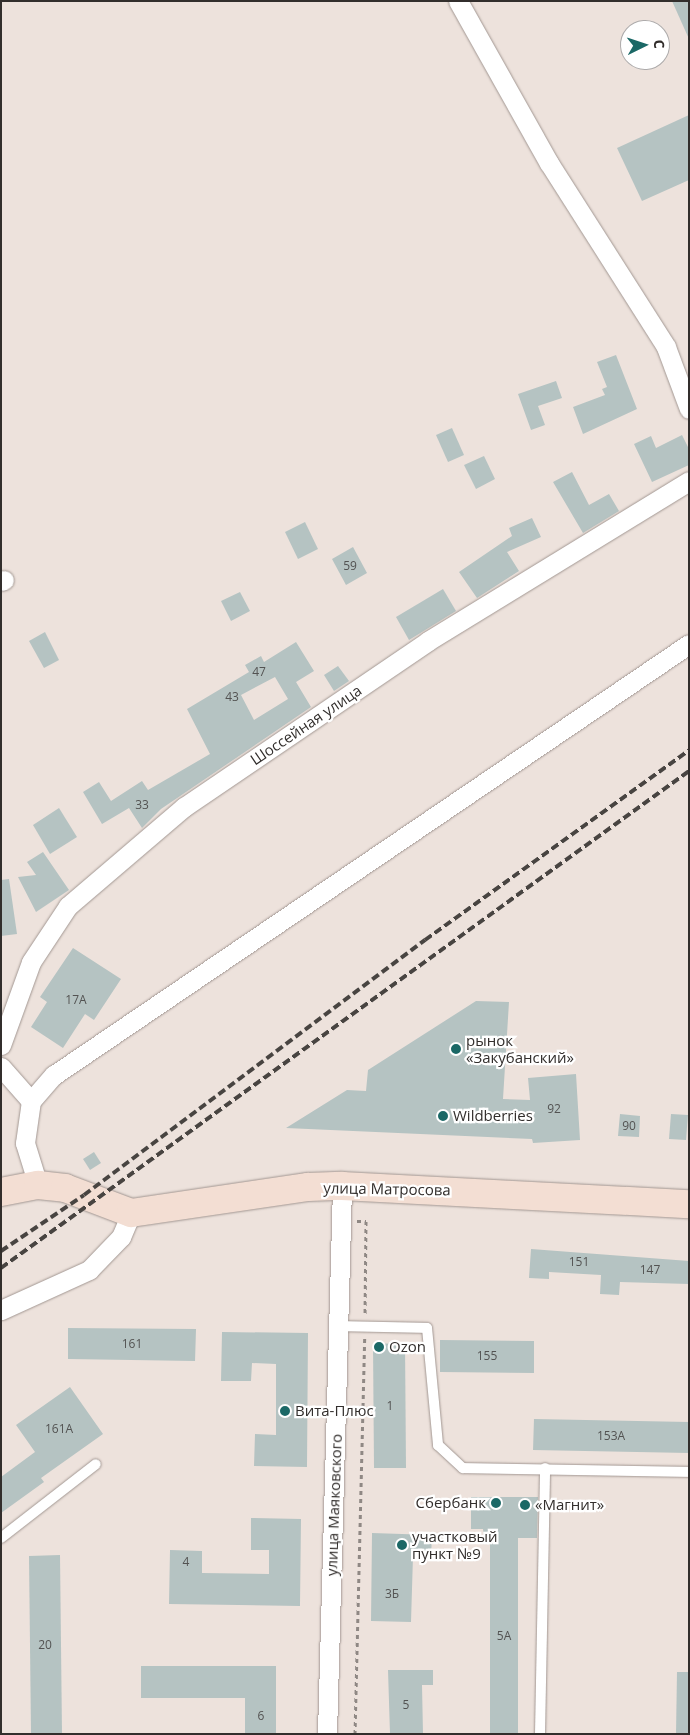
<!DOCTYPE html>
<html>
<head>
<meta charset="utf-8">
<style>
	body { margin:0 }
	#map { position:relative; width:690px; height:1735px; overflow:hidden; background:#ede2dc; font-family:"Open Sans",sans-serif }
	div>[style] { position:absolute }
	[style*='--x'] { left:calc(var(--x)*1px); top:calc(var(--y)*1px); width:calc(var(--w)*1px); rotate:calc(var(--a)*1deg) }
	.building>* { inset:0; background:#b5c3c2 }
	.path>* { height:3px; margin-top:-1.5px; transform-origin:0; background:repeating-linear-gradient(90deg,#8f8884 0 4px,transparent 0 8px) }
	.roads { filter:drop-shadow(0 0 1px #a29792) drop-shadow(0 0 1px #a29792) }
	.lane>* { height:10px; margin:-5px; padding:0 5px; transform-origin:5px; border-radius:5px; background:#fff }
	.street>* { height:19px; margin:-9.5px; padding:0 9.5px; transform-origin:9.5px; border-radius:9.5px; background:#fff }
	.secondary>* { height:28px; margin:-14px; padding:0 14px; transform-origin:14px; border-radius:14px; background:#f3ded3 }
	.rail>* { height:4px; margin-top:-2px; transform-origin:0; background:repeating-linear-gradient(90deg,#484441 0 8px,transparent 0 12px) }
	.dots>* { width:14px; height:14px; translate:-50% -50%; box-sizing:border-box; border:2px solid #fff; border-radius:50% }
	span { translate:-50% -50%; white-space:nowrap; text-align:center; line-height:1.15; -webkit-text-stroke:4.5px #fff; paint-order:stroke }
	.number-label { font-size:12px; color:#535352 }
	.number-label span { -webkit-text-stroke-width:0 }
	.street-label { font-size:15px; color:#322e2c }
	.poi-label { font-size:15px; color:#322e2c }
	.left { translate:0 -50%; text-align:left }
	.right { translate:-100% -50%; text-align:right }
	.frame { position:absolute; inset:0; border:2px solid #322e2c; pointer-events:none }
	.north { position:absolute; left:620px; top:20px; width:50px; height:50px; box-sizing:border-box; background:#fff; border:1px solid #adabab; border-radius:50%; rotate:86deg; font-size:14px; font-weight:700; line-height:20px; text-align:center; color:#322e2c }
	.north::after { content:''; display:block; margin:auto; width:18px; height:22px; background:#1b6866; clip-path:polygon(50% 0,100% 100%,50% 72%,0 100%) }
</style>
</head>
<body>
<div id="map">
	<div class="building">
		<i style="clip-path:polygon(672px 1px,689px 1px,689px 39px)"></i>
		<i style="clip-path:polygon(689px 115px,689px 180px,642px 201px,617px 148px)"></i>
		<i style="clip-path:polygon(616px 355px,637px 409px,583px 434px,573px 407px,605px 395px,602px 389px,607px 387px,597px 362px)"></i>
		<i style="clip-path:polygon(556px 381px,562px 398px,538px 406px,545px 425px,531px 430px,518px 394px)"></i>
		<i style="clip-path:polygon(452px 428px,464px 455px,448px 462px,436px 435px)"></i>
		<i style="clip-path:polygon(682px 435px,689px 449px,689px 465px,652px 482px,634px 444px,651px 436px,656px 448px)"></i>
		<i style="clip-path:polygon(484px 456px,495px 479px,476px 489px,464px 465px)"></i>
		<i style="clip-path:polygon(572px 472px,589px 505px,609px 494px,619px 511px,583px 533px,553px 482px)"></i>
		<i style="clip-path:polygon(532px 518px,541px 537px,507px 552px,519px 571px,477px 598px,459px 572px,512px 536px,509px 528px)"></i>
		<i style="clip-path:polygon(305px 522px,318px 549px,298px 559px,285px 532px)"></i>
		<i style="clip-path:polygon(353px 547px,367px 573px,346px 585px,332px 559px)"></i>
		<i style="clip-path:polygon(443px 589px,456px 611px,409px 640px,396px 617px)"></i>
		<i style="clip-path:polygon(240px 592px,250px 611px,231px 621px,221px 601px)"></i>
		<i style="clip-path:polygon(45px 632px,59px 660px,44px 668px,29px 641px)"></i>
		<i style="clip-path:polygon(evenodd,296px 642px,314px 671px,296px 682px,311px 707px,161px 809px,142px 828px,129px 808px,102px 824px,83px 792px,99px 782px,111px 801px,142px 781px,148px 790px,210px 754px,187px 709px,249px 672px,245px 665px,261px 656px,264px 662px,296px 642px,275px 677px,288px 699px,254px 720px,241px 695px,275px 677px)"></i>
		<i style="clip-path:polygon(338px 666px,349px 681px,334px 691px,324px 675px)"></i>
		<i style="clip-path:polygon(59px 808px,77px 837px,50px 854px,33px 825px)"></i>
		<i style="clip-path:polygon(43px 852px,69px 890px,36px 912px,18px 877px,36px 875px,27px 862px)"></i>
		<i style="clip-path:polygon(9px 879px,17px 934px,1px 936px,1px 880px)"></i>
		<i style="clip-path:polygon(73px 948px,121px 979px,94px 1020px,85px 1014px,63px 1048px,31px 1027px,47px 1002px,40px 997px)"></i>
		<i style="clip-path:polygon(476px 1001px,509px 1002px,503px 1099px,530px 1100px,528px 1078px,576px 1074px,580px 1140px,533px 1143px,532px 1139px,286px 1128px,347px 1090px,366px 1091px,368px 1070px)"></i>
		<i style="clip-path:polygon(620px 1114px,640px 1116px,639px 1137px,618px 1136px)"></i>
		<i style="clip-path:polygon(671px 1114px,688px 1115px,686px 1140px,669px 1139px)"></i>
		<i style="clip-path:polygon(94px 1152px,101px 1163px,90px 1170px,83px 1159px)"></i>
		<i style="clip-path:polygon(531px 1249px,689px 1261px,689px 1284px,620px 1282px,619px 1295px,600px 1294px,601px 1275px,549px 1272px,549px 1279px,529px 1278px)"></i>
		<i style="clip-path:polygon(68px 1328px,196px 1329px,195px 1361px,68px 1359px)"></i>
		<i style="clip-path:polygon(222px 1332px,308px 1333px,307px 1467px,254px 1466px,255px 1434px,276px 1435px,276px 1364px,252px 1363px,251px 1381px,221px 1381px)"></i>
		<i style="clip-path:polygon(440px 1340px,534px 1341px,534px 1373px,440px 1372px)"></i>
		<i style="clip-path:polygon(405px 1343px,406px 1468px,374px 1468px,373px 1344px)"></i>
		<i style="clip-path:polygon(70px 1387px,103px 1434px,41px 1478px,44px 1482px,1px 1513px,1px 1477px,35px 1452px,16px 1425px)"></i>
		<i style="clip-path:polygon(534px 1419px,689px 1422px,689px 1453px,533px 1450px)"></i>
		<i style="clip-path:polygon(471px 1497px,538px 1497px,537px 1538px,518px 1538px,518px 1734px,490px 1734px,490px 1538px,484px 1538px,483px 1529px,471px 1529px)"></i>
		<i style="clip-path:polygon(251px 1518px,301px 1519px,300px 1606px,169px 1604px,170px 1550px,202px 1551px,202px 1573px,269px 1574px,269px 1550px,251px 1550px)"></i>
		<i style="clip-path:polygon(372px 1533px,432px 1535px,431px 1557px,413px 1556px,411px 1622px,371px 1621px)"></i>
		<i style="clip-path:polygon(60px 1555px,62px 1734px,31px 1734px,29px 1556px)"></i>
		<i style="clip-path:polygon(141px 1666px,276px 1666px,276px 1734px,245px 1734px,245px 1698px,141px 1698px)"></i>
		<i style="clip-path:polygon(388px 1670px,433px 1670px,433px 1685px,422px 1685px,423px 1734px,390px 1734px)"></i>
		<i style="clip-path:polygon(677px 1672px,689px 1672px,689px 1734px,676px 1734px)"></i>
	</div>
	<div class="path">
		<i style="--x:357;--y:1221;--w:9;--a:0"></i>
		<i style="--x:366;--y:1221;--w:95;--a:90.6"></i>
		<i style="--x:355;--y:1734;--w:397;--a:-88.6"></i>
	</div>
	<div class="roads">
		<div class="lane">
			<i style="--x:340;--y:1326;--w:87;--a:1.3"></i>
			<i style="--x:427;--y:1328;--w:118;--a:84.6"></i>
			<i style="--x:438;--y:1445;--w:34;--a:43"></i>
			<i style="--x:463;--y:1468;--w:226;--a:1"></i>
			<i style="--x:1;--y:1538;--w:120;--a:-37.9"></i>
			<i style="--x:540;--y:1734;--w:266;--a:-88.9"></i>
		</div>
		<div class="street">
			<i style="--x:458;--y:1;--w:186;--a:60.7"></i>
			<i style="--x:549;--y:163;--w:218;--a:57.5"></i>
			<i style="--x:666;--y:347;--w:66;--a:69.6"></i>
			<i style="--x:1;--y:581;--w:3;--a:-18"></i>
			<i style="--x:1;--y:1045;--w:88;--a:-70.1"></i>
			<i style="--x:31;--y:962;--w:67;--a:-56.5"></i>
			<i style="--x:68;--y:906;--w:153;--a:-40.5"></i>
			<i style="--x:184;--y:807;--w:295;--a:-34.2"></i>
			<i style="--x:428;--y:641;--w:306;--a:-31.5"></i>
			<i style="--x:1;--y:1067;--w:45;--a:48.6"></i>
			<i style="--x:38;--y:1185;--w:44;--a:-107.2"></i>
			<i style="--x:25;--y:1143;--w:42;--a:-81.9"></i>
			<i style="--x:31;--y:1101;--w:35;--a:-49"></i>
			<i style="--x:54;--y:1075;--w:767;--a:-34.17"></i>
			<i style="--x:1;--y:1310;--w:97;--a:-24.4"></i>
			<i style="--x:89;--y:1270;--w:46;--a:-45.9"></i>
			<i style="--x:121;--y:1237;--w:26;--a:-67"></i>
			<i style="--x:327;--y:1734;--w:548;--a:-88.43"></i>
		</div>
		<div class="secondary">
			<i style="--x:1;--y:1192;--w:38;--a:-11"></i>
			<i style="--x:38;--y:1185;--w:27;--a:6"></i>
			<i style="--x:65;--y:1188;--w:71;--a:20.7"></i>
			<i style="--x:131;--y:1213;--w:179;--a:-8.4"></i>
			<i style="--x:308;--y:1187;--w:34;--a:-2"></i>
			<i style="--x:342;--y:1186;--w:347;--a:3"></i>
		</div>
	</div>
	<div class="rail">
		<i style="--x:1;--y:1251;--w:100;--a:-34"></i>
		<i style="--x:84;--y:1195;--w:426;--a:-36.8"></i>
		<i style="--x:425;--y:940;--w:325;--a:-35.7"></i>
		<i style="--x:1;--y:1268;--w:849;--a:-35.84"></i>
	</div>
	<div class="dots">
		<i style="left:456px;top:1049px;background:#1b6866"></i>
		<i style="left:443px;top:1116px;background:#1b6866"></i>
		<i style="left:379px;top:1347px;background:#1b6866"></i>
		<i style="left:285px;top:1411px;background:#1b6866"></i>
		<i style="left:496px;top:1503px;background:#1b6866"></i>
		<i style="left:525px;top:1505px;background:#1b6866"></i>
		<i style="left:402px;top:1545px;background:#1b6866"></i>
	</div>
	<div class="number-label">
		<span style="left:350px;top:566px">59</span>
		<span style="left:259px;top:672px">47</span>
		<span style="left:232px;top:697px">43</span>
		<span style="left:142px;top:805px">33</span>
		<span style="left:76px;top:1000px">17А</span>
		<span style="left:554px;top:1109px">92</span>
		<span style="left:629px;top:1126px">90</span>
		<span style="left:579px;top:1262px">151</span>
		<span style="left:650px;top:1270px">147</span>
		<span style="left:132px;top:1344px">161</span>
		<span style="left:487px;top:1356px">155</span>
		<span style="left:390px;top:1406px">1</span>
		<span style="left:59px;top:1429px">161А</span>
		<span style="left:611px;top:1436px">153А</span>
		<span style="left:186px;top:1562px">4</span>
		<span style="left:392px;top:1594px">3Б</span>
		<span style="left:504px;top:1636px">5А</span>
		<span style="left:45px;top:1645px">20</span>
		<span style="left:406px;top:1705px">5</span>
		<span style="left:261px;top:1716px">6</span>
	</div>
	<div class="street-label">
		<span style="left:306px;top:725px;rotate:-34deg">Шоссейная улица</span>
		<span style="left:387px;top:1189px;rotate:1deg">улица Матросова</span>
		<span style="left:334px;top:1505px;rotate:-88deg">улица Маяковского</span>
	</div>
	<div class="poi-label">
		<span class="left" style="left:466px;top:1049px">рынок<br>«Закубанский»</span>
		<span class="left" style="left:453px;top:1116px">Wildberries</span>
		<span class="left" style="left:389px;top:1347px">Ozon</span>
		<span class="left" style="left:295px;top:1411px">Вита-Плюс</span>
		<span class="right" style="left:486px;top:1503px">Сбербанк</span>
		<span class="left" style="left:535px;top:1505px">«Магнит»</span>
		<span class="left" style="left:412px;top:1545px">участковый<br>пункт №9</span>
	</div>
	<div class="frame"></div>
	<div class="north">С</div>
</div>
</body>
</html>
